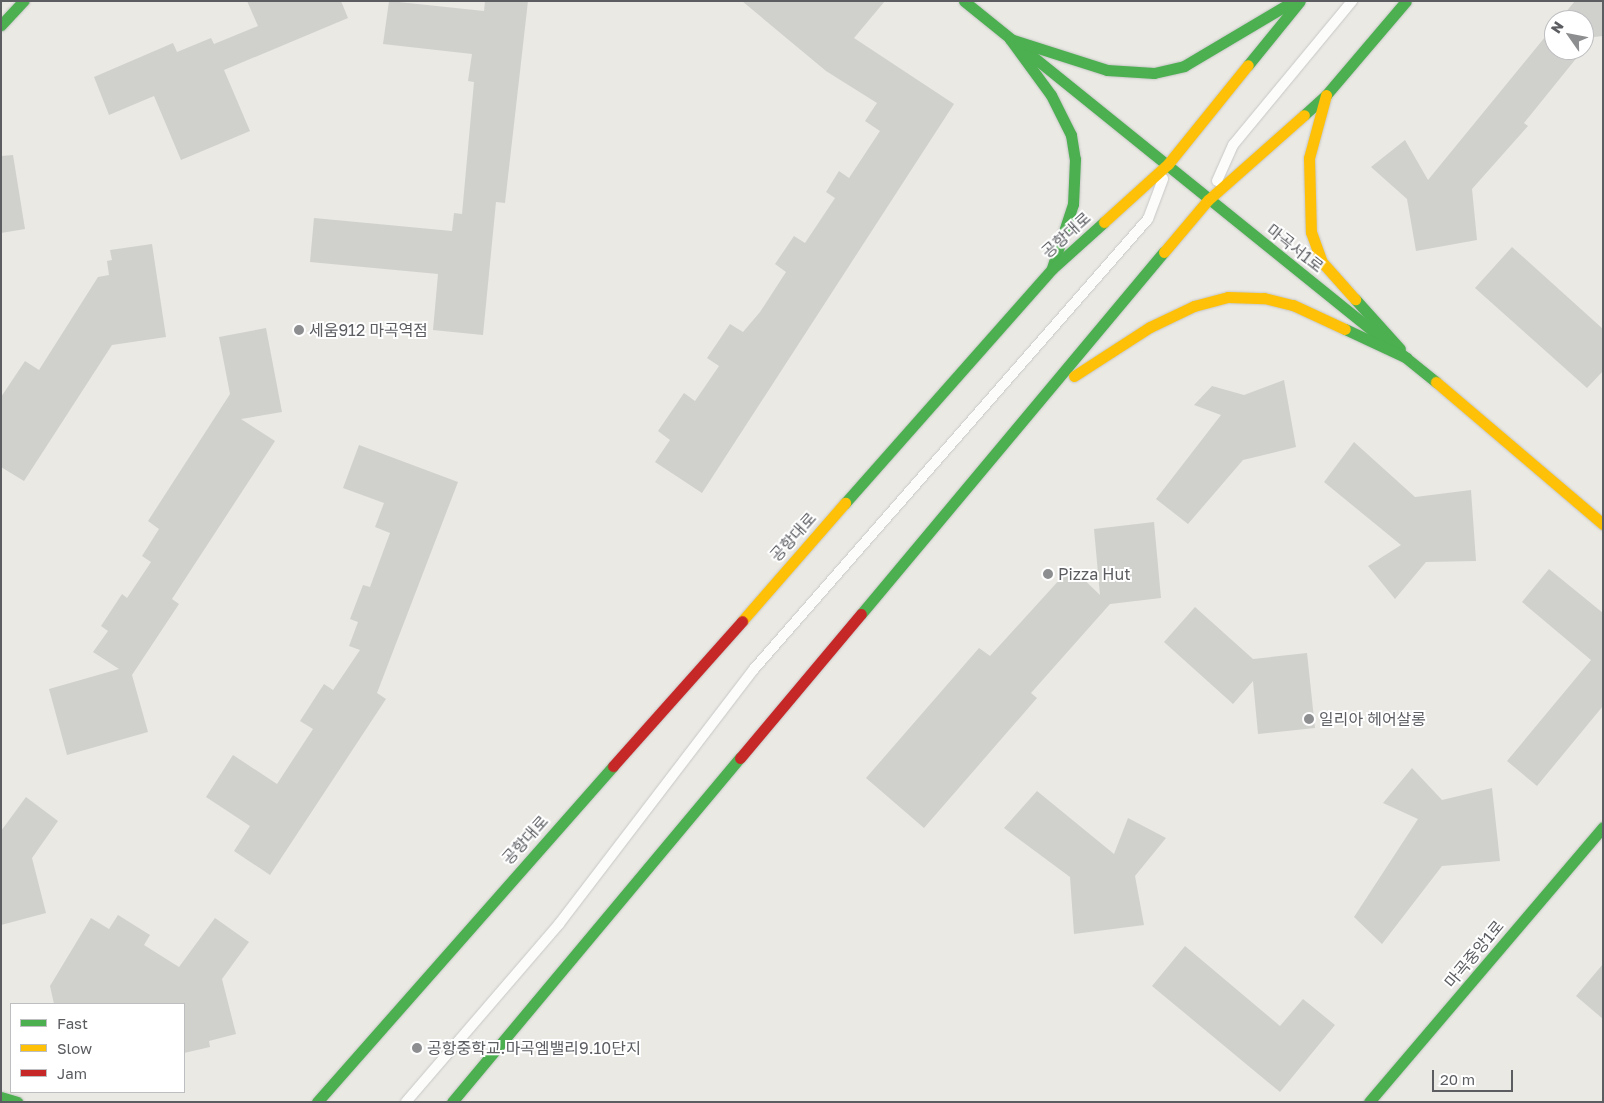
<!DOCTYPE html>
<html>
<head>
<meta charset="utf-8">
<style>
	body { margin:0 }
	#map { position:relative; width:1604px; height:1103px; overflow:hidden; background:#eae9e4; font-family:"Golos Text","Noto Sans KR",sans-serif }
	div>[style] { position:absolute }
	[style*='--x'] { left:calc(var(--x)*1px); top:calc(var(--y)*1px); width:calc(var(--w)*1px); rotate:calc(var(--a)*1deg) }
	.building>* { inset:0; background:#d0d0cd }
	.roads { filter:drop-shadow(0 0 1px #c7c7c6) drop-shadow(0 0 1px #c7c7c6) }
	.lane>* { height:10px; margin:-5px; padding:0 5px; transform-origin:5px; border-radius:5px; background:#fcfcfb }
	.fast>* { height:11px; margin:-5.5px; padding:0 5.5px; transform-origin:5.5px; border-radius:5.5px; background:#4caf50 }
	.slow>* { height:11px; margin:-5.5px; padding:0 5.5px; transform-origin:5.5px; border-radius:5.5px; background:#ffc107 }
	.jam>* { height:11px; margin:-5.5px; padding:0 5.5px; transform-origin:5.5px; border-radius:5.5px; background:#c62828 }
	.dots>* { width:14px; height:14px; translate:-50% -50%; box-sizing:border-box; border:2px solid #fff; border-radius:50% }
	span { translate:-50% -50%; white-space:nowrap; text-align:center; line-height:1.15; -webkit-text-stroke:4px #fff; paint-order:stroke }
	.street-label { font-size:16px; color:#5b5d61 }
	.poi-label { font-size:16px; color:#5b5d61 }
	.left { translate:0 -50%; text-align:left }
	.frame { position:absolute; inset:0; border:2px solid #5b5d61; pointer-events:none }
	.legend { position:absolute; left:10px; top:1003px; width:175px; height:90px; box-sizing:border-box; background:#fff; border:1px solid #bdbec0; margin:0; padding:6px 9px; list-style:none; font-size:15px; color:#5b5d61 }
	.legend li { display:flex; align-items:center; gap:10px; height:25px }
	.legend b { width:25px; border:1px solid #bdbec0 }
	.north { position:absolute; left:1544px; top:10px; width:50px; height:50px; box-sizing:border-box; background:#fff; border:1px solid #bdbec0; border-radius:50%; rotate:303deg; font-size:14px; font-weight:700; line-height:20px; text-align:center; color:#5b5d61 }
	.north::after { content:''; display:block; margin:auto; width:18px; height:22px; background:#8d8e8f; clip-path:polygon(50% 0,100% 100%,50% 72%,0 100%) }
	.scale { position:absolute; left:1432px; top:1070px; width:81px; height:22px; box-sizing:border-box; border:2px solid #5b5d61; border-top:0; padding-left:6px; font-size:15px; line-height:18px; white-space:nowrap; color:#5b5d61; -webkit-text-stroke:4px #fff; paint-order:stroke }
</style>
</head>
<body>
<div id="map">
	<div class="building">
		<i style="clip-path:polygon(247px 1px,341px 1px,348px 18px,224px 70px,250px 131px,181px 160px,154px 96px,109px 115px,94px 77px,173px 43px,177px 52px,211px 38px,214px 44px,258px 26px)"></i>
		<i style="clip-path:polygon(389px 1px,484px 11px,485px 1px,528px 1px,505px 203px,496px 202px,483px 335px,433px 330px,438px 274px,310px 262px,314px 218px,452px 231px,454px 213px,462px 214px,474px 82px,468px 81px,472px 54px,383px 44px)"></i>
		<i style="clip-path:polygon(742px 1px,885px 1px,854px 38px,954px 104px,702px 493px,655px 462px,670px 440px,658px 431px,684px 393px,695px 401px,719px 366px,707px 358px,730px 324px,743px 332px,760px 312px,786px 272px,775px 264px,794px 236px,805px 243px,835px 198px,826px 192px,839px 171px,849px 178px,880px 131px,865px 121px,877px 103px,826px 71px)"></i>
		<i style="clip-path:polygon(1575px 1px,1603px 1px,1603px 36px,1594px 37px,1584px 49px,1584px 20px,1559px 20px)"></i>
		<i style="clip-path:polygon(1554px 26px,1554px 50px,1583px 50px,1524px 123px,1528px 126px,1472px 189px,1477px 240px,1416px 251px,1407px 199px,1371px 167px,1405px 140px,1428px 180px)"></i>
		<i style="clip-path:polygon(13px 155px,25px 229px,1px 233px,1px 156px)"></i>
		<i style="clip-path:polygon(152px 244px,166px 337px,112px 345px,24px 481px,1px 467px,1px 397px,25px 361px,39px 370px,98px 277px,109px 275px,107px 261px,112px 260px,110px 250px)"></i>
		<i style="clip-path:polygon(1512px 247px,1603px 329px,1603px 371px,1587px 388px,1475px 288px)"></i>
		<i style="clip-path:polygon(266px 328px,282px 412px,241px 419px,275px 441px,172px 599px,179px 604px,132px 675px,148px 732px,67px 755px,49px 689px,119px 669px,93px 652px,108px 631px,101px 626px,122px 594px,127px 598px,151px 562px,142px 556px,159px 529px,148px 521px,230px 394px,219px 337px)"></i>
		<i style="clip-path:polygon(1284px 380px,1296px 447px,1243px 460px,1188px 524px,1156px 499px,1221px 415px,1194px 405px,1212px 386px,1244px 395px)"></i>
		<i style="clip-path:polygon(1354px 442px,1415px 497px,1471px 490px,1476px 561px,1426px 562px,1395px 599px,1368px 566px,1401px 545px,1324px 482px)"></i>
		<i style="clip-path:polygon(359px 445px,458px 482px,377px 693px,386px 699px,270px 875px,234px 851px,250px 826px,206px 797px,233px 755px,277px 784px,313px 729px,300px 721px,324px 684px,333px 690px,360px 650px,349px 646px,358px 622px,350px 619px,363px 585px,370px 587px,390px 533px,375px 527px,384px 503px,343px 488px)"></i>
		<i style="clip-path:polygon(1154px 522px,1161px 598px,1110px 604px,1031px 693px,1037px 698px,924px 828px,866px 778px,979px 648px,990px 656px,1071px 567px,1100px 595px,1094px 529px)"></i>
		<i style="clip-path:polygon(1549px 569px,1603px 613px,1603px 706px,1537px 786px,1507px 761px,1591px 660px,1522px 602px)"></i>
		<i style="clip-path:polygon(1195px 607px,1253px 659px,1307px 653px,1315px 728px,1258px 734px,1253px 681px,1233px 704px,1164px 642px)"></i>
		<i style="clip-path:polygon(1412px 768px,1442px 800px,1492px 788px,1500px 861px,1442px 866px,1382px 944px,1354px 917px,1418px 819px,1383px 803px)"></i>
		<i style="clip-path:polygon(1037px 791px,1114px 854px,1128px 818px,1166px 838px,1135px 876px,1144px 925px,1074px 934px,1070px 877px,1004px 828px)"></i>
		<i style="clip-path:polygon(26px 797px,58px 821px,32px 858px,46px 913px,1px 925px,1px 831px)"></i>
		<i style="clip-path:polygon(118px 915px,150px 935px,144px 945px,179px 967px,215px 918px,249px 942px,222px 979px,236px 1034px,209px 1041px,210px 1047px,184px 1053px,184px 1004px,54px 1004px,50px 986px,91px 918px,109px 929px)"></i>
		<i style="clip-path:polygon(1185px 946px,1280px 1026px,1303px 999px,1335px 1025px,1280px 1092px,1152px 986px)"></i>
		<i style="clip-path:polygon(1603px 964px,1603px 1019px,1576px 996px)"></i>
	</div>
	<div class="roads">
		<div class="lane">
			<i style="--x:1217;--y:181;--w:39;--a:-66"></i>
			<i style="--x:1233;--y:145;--w:187;--a:-50.4"></i>
			<i style="--x:406;--y:1102;--w:235;--a:-49.3"></i>
			<i style="--x:559;--y:924;--w:321;--a:-52.6"></i>
			<i style="--x:754;--y:669;--w:598;--a:-48.8"></i>
			<i style="--x:1148;--y:219;--w:43;--a:-69.4"></i>
		</div>
		<div class="fast">
			<i style="--x:964;--y:1;--w:607;--a:38.91"></i>
			<i style="--x:1;--y:25;--w:33;--a:-47"></i>
			<i style="--x:1010;--y:39;--w:102;--a:17.7"></i>
			<i style="--x:1107;--y:70;--w:47;--a:3.7"></i>
			<i style="--x:1154;--y:73;--w:31;--a:-13"></i>
			<i style="--x:1184;--y:66;--w:123;--a:-30.7"></i>
			<i style="--x:1010;--y:39;--w:69;--a:53.8"></i>
			<i style="--x:1051;--y:95;--w:45;--a:63.4"></i>
			<i style="--x:1071;--y:135;--w:24;--a:81"></i>
			<i style="--x:1075;--y:159;--w:45;--a:92.5"></i>
			<i style="--x:1073;--y:204;--w:67;--a:108.2"></i>
			<i style="--x:1248;--y:65;--w:82;--a:-50.9"></i>
			<i style="--x:1304;--y:115;--w:30;--a:-42"></i>
			<i style="--x:1326;--y:95;--w:123;--a:-49.6"></i>
			<i style="--x:1355;--y:299;--w:67;--a:48"></i>
			<i style="--x:1345;--y:329;--w:68;--a:25.1"></i>
			<i style="--x:845;--y:503;--w:312;--a:-48.5"></i>
			<i style="--x:1052;--y:269;--w:70;--a:-42.1"></i>
			<i style="--x:861;--y:614;--w:472;--a:-50.1"></i>
			<i style="--x:1;--y:1097;--w:17;--a:17"></i>
			<i style="--x:317;--y:1102;--w:448;--a:-48.6"></i>
			<i style="--x:452;--y:1102;--w:449;--a:-50.1"></i>
			<i style="--x:1369;--y:1102;--w:361;--a:-49.6"></i>
		</div>
		<div class="slow">
			<i style="--x:1326;--y:95;--w:65;--a:105.1"></i>
			<i style="--x:1309;--y:158;--w:74;--a:88.5"></i>
			<i style="--x:1311;--y:232;--w:32;--a:70"></i>
			<i style="--x:1322;--y:262;--w:50;--a:48.3"></i>
			<i style="--x:1104;--y:222;--w:86;--a:-42.2"></i>
			<i style="--x:1168;--y:164;--w:127;--a:-51.1"></i>
			<i style="--x:1164;--y:252;--w:68;--a:-49.8"></i>
			<i style="--x:1208;--y:200;--w:128;--a:-41.5"></i>
			<i style="--x:1074;--y:376;--w:90;--a:-32.8"></i>
			<i style="--x:1150;--y:327;--w:49;--a:-25.5"></i>
			<i style="--x:1194;--y:306;--w:35;--a:-15"></i>
			<i style="--x:1228;--y:297;--w:36;--a:2"></i>
			<i style="--x:1264;--y:298;--w:30;--a:14"></i>
			<i style="--x:1293;--y:305;--w:57;--a:24.8"></i>
			<i style="--x:1436;--y:382;--w:219;--a:40.4"></i>
			<i style="--x:742;--y:621;--w:157;--a:-48.9"></i>
		</div>
		<div class="jam">
			<i style="--x:740;--y:758;--w:188;--a:-50"></i>
			<i style="--x:613;--y:766;--w:194;--a:-48.3"></i>
		</div>
	</div>
	<div class="dots">
		<i style="left:299px;top:330px;background:#8d8e8f"></i>
		<i style="left:1048px;top:574px;background:#8d8e8f"></i>
		<i style="left:1309px;top:719px;background:#8d8e8f"></i>
		<i style="left:417px;top:1048px;background:#8d8e8f"></i>
	</div>
	<div class="street-label">
		<span style="left:1066px;top:235px;rotate:-42deg">공항대로</span>
		<span style="left:1295px;top:248px;rotate:38deg">마곡서1로</span>
		<span style="left:793px;top:537px;rotate:-48deg">공항대로</span>
		<span style="left:525px;top:840px;rotate:-48deg">공항대로</span>
		<span style="left:1474px;top:954px;rotate:-50deg">마곡중앙1로</span>
	</div>
	<div class="poi-label">
		<span class="left" style="left:309px;top:330px">세움912 마곡역점</span>
		<span class="left" style="left:1058px;top:574px">Pizza Hut</span>
		<span class="left" style="left:1319px;top:719px">일리아 헤어살롱</span>
		<span class="left" style="left:427px;top:1048px">공항중학교.마곡엠밸리9.10단지</span>
	</div>
	<div class="frame"></div>
	<ul class="legend">
	<li><b style="height:6px;background:#4caf50"></b>Fast</li>
	<li><b style="height:6px;background:#ffc107"></b>Slow</li>
	<li><b style="height:6px;background:#c62828"></b>Jam</li>
	</ul>
	<div class="north">N</div>
	<div class="scale">20 m</div>
</div>
</body>
</html>
